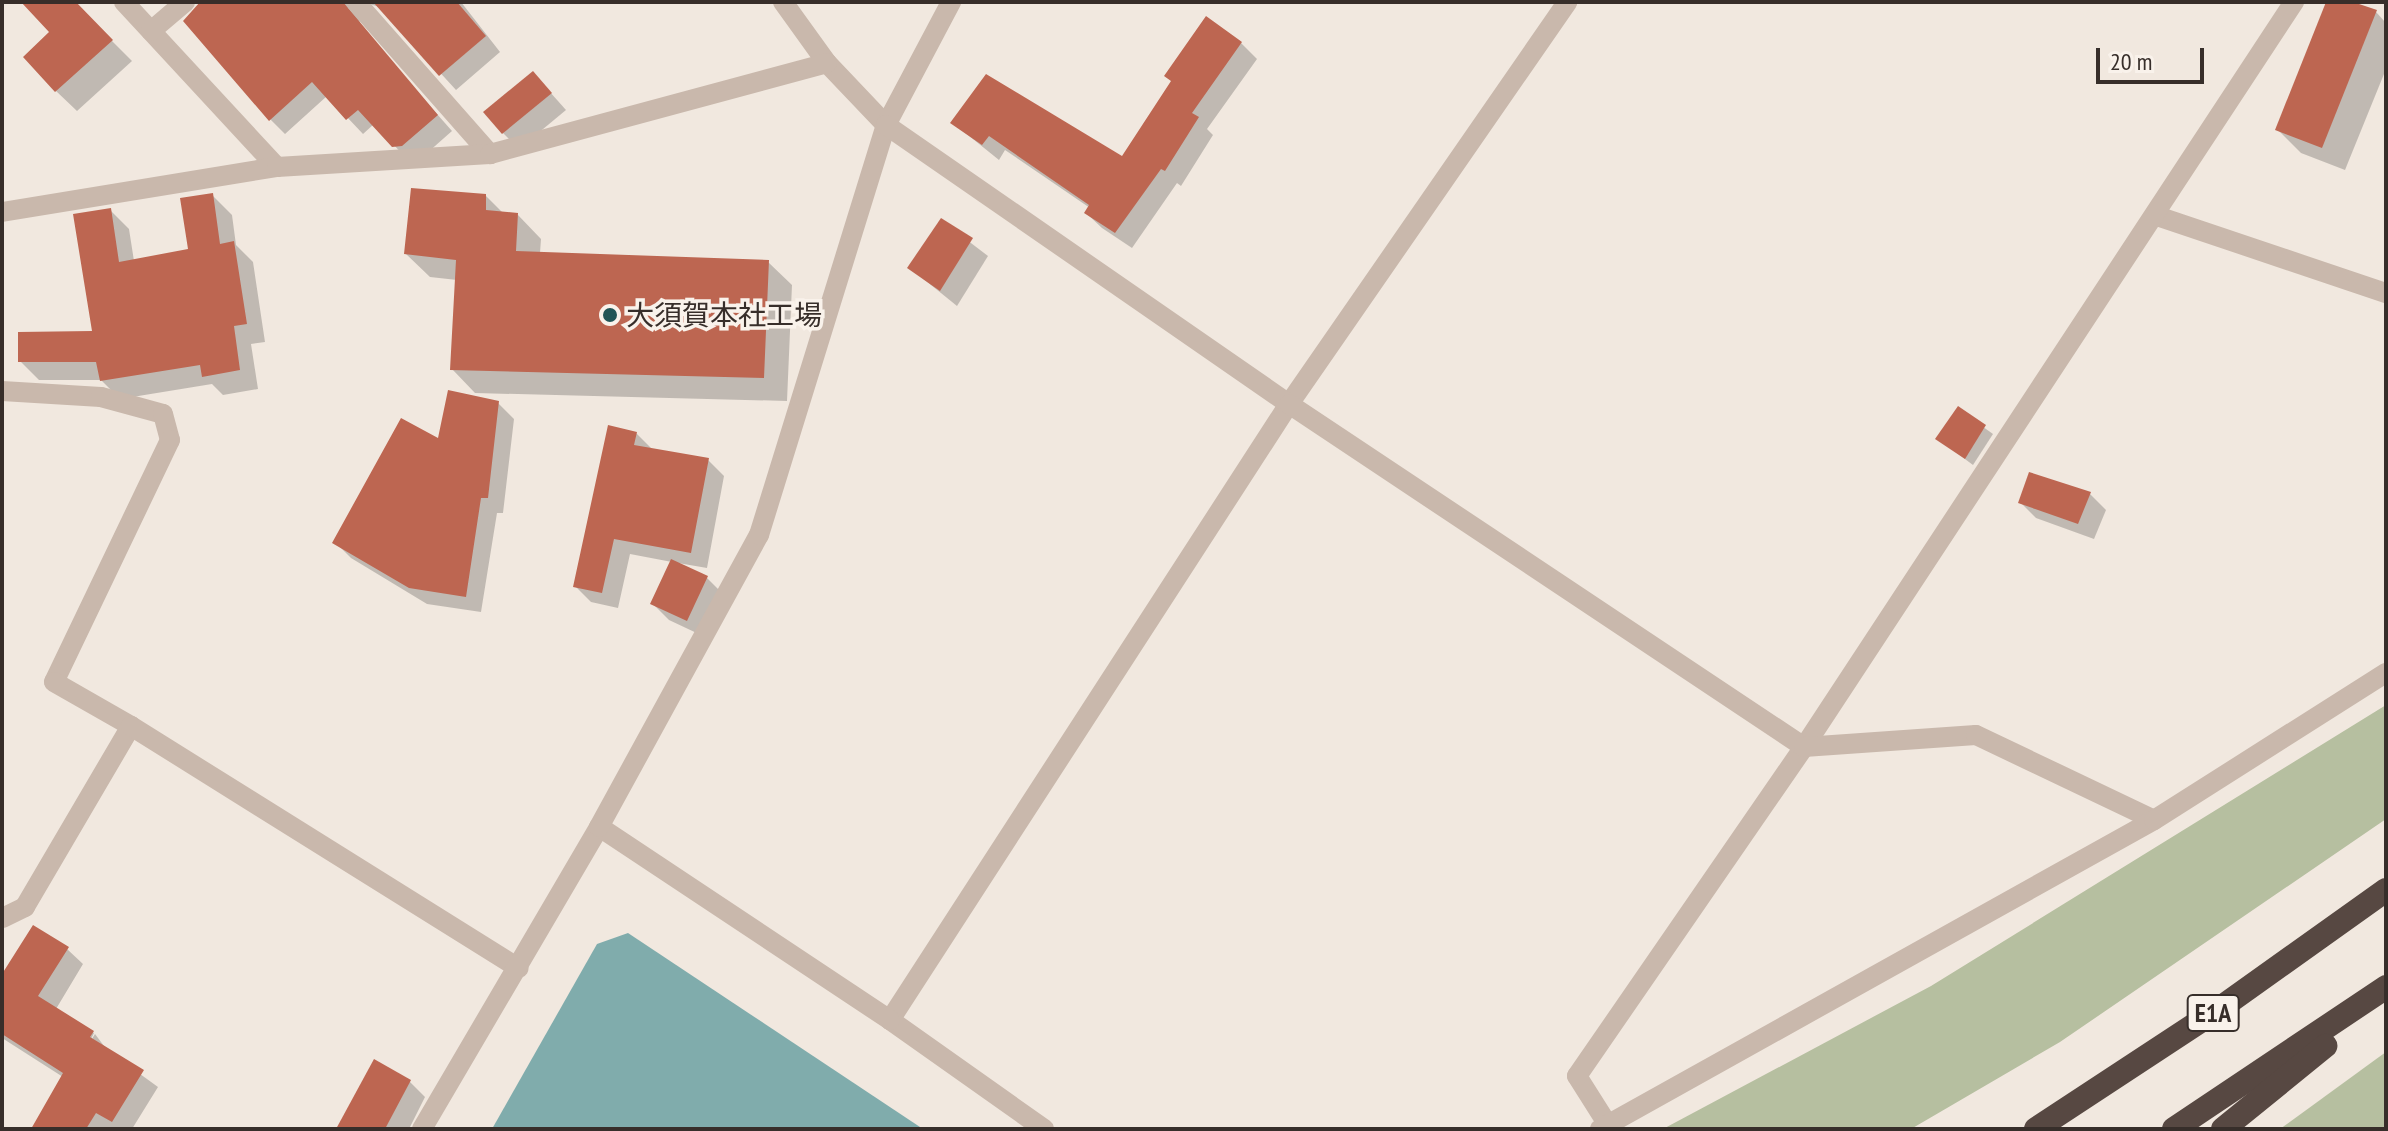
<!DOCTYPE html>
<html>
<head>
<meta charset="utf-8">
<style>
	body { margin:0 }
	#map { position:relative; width:2388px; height:1131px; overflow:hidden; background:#f1e8df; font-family:"PT Sans Narrow","Noto Sans JP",sans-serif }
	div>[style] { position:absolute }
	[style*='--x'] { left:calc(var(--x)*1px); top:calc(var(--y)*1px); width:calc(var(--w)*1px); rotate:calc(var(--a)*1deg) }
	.green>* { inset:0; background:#b6bfa0 }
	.water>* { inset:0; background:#80acac }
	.shadow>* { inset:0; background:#0003 }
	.building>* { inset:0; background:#bd6651 }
	.minor>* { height:20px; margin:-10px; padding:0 10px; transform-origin:10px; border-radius:10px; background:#c9b8ac }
	.tertiary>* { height:20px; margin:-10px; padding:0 10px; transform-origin:10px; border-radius:10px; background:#c9b8ac }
	.motorway>* { height:24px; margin:-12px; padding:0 12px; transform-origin:12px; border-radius:12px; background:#574842 }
	.dots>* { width:22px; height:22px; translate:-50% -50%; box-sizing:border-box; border:4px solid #f9f2eb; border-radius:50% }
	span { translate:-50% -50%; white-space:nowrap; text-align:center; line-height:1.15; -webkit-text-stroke:7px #f9f2eb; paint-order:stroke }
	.shield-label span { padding:2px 6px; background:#f9f2eb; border:2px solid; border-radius:6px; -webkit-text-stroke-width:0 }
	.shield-label { font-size:26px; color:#372e2a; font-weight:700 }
	.poi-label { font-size:28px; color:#372e2a }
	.left { translate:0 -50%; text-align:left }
	.frame { position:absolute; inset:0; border:4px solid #372e2a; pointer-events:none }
	.scale { position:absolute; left:2096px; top:48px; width:108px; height:36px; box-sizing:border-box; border:4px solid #372e2a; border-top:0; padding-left:10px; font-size:24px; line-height:28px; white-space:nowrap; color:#372e2a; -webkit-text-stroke:6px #f9f2eb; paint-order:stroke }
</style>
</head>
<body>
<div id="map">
	<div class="green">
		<i style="clip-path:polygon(2386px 705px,2386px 819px,2060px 1042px,1911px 1129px,1663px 1129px,1931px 986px)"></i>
		<i style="clip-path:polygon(2386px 1052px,2386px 1129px,2280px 1129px,2379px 1057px)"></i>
	</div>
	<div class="water">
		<i style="clip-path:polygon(628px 933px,923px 1129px,492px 1129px,597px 944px)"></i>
	</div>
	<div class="shadow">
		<i style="clip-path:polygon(24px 2px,73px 2px,132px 61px,77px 111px,56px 91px,52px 33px)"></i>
		<i style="clip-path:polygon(203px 2px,461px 2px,500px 52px,456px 90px,380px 7px,369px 4px,358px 15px,361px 28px,452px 131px,418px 161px,409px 161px,374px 124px,363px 134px,327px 96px,285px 134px,270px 119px)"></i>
		<i style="clip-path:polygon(2328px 2px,2347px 2px,2376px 12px,2386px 23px,2386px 69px,2345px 170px,2301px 153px,2277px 129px)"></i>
		<i style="clip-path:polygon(1241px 43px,1257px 59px,1207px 129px,1213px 135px,1181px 186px,1177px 183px,1132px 248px,1102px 228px,1086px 213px,1090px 208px,1005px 150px,999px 160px,953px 123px,1123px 159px)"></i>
		<i style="clip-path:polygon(533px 73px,566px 110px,519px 149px,503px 133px)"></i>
		<i style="clip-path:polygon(213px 196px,232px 215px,236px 245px,253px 262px,265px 342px,251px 344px,258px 389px,223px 395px,212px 384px,120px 399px,101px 380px,39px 380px,20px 361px,94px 333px,110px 210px,129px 229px,134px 261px,190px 251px)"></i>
		<i style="clip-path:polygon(486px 196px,504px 214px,518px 215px,541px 239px,540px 253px,768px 262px,792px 285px,787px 401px,475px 393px,452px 369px,457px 280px,430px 277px,406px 254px)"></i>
		<i style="clip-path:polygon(942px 221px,988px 256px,957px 306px,910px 268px)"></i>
		<i style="clip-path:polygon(498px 403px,514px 419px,503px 513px,497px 513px,481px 612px,427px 604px,351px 558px,335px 542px,439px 441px)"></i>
		<i style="clip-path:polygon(1958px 409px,1993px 434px,1973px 465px,1938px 439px)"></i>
		<i style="clip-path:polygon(636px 433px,653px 450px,708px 460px,724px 476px,707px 568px,678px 563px,707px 578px,723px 594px,703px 636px,669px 620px,653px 604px,672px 562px,630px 554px,618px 608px,591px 602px,575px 586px)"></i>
		<i style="clip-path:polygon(2090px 494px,2106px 510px,2094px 539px,2036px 518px,2020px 502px)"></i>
		<i style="clip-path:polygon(67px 949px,83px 964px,56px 1009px,94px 1033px,87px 1047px,95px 1034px,107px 1050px,158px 1087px,132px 1129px,33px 1129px,63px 1077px,2px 1038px,2px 978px)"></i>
		<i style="clip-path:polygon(409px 1081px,425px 1097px,409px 1129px,340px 1129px)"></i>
	</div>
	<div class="building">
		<i style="clip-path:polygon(21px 2px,76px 2px,113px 40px,55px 92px,23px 57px,49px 32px)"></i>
		<i style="clip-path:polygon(200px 2px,343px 2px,438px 115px,402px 146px,392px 147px,358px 110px,346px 120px,312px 82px,269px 121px,183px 21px)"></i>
		<i style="clip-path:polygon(373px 2px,457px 2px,486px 36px,439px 76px)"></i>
		<i style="clip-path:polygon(2326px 2px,2353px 2px,2377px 10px,2322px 148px,2275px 130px)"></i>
		<i style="clip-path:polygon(1206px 16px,1242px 42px,1192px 113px,1199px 117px,1165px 171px,1161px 169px,1115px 233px,1084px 213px,1089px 205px,989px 136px,982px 145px,950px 123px,986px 74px,1122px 156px,1171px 81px,1164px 76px)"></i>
		<i style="clip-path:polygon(533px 71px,552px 93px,502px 134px,483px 112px)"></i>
		<i style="clip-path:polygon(411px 188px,486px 194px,486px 210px,518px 213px,516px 251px,769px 260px,764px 378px,450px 370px,456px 260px,404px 254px)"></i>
		<i style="clip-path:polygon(213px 193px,220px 244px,234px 241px,247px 324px,234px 326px,240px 370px,202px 377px,200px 365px,100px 381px,96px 362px,18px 362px,18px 332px,92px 331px,73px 214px,111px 208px,119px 262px,188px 249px,180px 198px)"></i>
		<i style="clip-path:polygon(941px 218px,973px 238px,940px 291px,907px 268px)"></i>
		<i style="clip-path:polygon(448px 390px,499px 401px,488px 498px,481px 498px,466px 597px,409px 588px,332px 543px,401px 418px,438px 438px)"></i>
		<i style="clip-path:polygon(1958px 406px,1986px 425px,1965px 459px,1935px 439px)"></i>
		<i style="clip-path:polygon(608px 425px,637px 432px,634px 445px,709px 458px,691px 553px,614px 539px,602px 593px,573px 587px)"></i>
		<i style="clip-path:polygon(2029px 472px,2091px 492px,2078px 524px,2018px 503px)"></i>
		<i style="clip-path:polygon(671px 559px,708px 576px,687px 621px,650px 604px)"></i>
		<i style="clip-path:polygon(33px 925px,69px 947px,38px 996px,94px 1031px,90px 1037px,144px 1070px,112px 1122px,96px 1113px,86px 1129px,31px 1129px,63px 1073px,2px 1034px,2px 974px)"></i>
		<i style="clip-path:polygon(374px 1059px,411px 1080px,385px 1129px,336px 1129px)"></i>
	</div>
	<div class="minor">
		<i style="--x:124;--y:2;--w:225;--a:47.2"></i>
		<i style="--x:356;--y:2;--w:203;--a:48.6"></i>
		<i style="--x:783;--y:2;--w:75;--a:54.2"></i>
		<i style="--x:827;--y:63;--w:86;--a:46.4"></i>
		<i style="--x:886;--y:125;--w:139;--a:-62.1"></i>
		<i style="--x:151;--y:31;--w:45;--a:-40.5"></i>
		<i style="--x:2;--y:212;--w:279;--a:-9.3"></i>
		<i style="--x:277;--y:167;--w:213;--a:-3.5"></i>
		<i style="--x:490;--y:154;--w:349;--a:-15.1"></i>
		<i style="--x:2157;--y:216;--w:242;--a:18.6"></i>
		<i style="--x:2;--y:391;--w:99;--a:3.5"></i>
		<i style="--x:101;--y:397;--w:64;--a:15.3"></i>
		<i style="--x:163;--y:414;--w:27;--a:75"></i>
		<i style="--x:170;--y:440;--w:268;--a:115.6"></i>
		<i style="--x:54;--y:682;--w:89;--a:29.7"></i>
		<i style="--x:131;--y:726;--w:210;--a:120.4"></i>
		<i style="--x:25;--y:907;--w:25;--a:154"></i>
		<i style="--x:131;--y:726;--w:457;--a:32"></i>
		<i style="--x:890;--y:1020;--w:734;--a:-57.07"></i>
		<i style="--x:1289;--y:404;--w:489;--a:-55.3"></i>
		<i style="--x:1608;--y:1125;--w:58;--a:-122.3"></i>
		<i style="--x:1577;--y:1076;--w:400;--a:-55.4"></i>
		<i style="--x:1804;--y:747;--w:892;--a:-56.67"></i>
		<i style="--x:422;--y:1129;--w:350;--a:-59.6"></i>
		<i style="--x:1044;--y:1129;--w:189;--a:-144.7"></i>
		<i style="--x:890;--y:1020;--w:349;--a:-146.4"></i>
		<i style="--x:599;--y:827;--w:333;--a:-61.3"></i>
		<i style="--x:759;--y:535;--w:429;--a:-72.8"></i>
		<i style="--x:886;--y:125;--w:490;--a:34.7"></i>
		<i style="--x:1289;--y:404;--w:619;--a:33.66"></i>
		<i style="--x:1804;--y:747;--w:172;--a:-4"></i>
		<i style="--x:1976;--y:735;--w:197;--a:25.5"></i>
	</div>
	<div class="tertiary">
		<i style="--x:1600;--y:1129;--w:634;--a:-29.15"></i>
		<i style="--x:2154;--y:820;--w:275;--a:-32.4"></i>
	</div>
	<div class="motorway">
		<i style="--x:2036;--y:1129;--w:219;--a:-33.3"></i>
		<i style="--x:2219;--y:1009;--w:205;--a:-35.5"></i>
		<i style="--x:2174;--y:1129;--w:255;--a:-33.8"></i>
		<i style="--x:2223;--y:1129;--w:132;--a:-39.1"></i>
	</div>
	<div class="dots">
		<i style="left:610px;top:315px;background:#225556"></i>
	</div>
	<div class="shield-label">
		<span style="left:2213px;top:1013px">E1A</span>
	</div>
	<div class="poi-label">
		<span class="left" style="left:626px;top:315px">大須賀本社工場</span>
	</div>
	<div class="frame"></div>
	<div class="scale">20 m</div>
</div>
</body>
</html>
